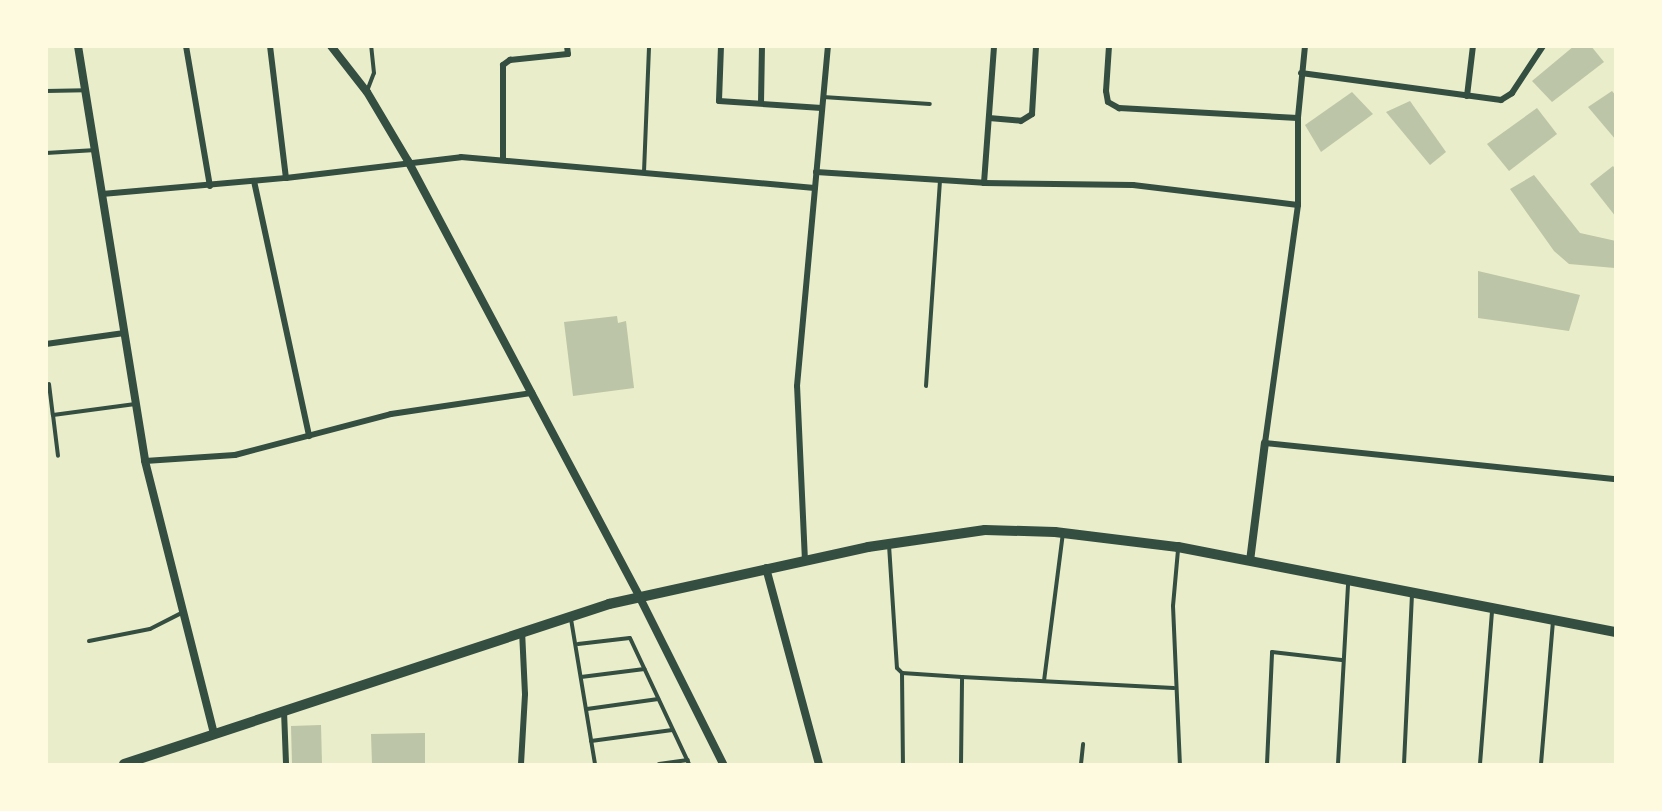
<!DOCTYPE html>
<html>
<head>
<meta charset="utf-8">
<style>
	body { margin:0 }
	#map { position:relative; width:1662px; height:811px; overflow:hidden; background:#e9edc9; font-family:"Libre Baskerville",serif }
	div>[style] { position:absolute }
	[style*='--x'] { left:calc(var(--x)*1px); top:calc(var(--y)*1px); width:calc(var(--w)*1px); rotate:calc(var(--a)*1deg) }
	.building>* { inset:0; background:#bcc5a7 }
	.service>* { height:4px; margin:-2px; padding:0 2px; transform-origin:2px; border-radius:2px; background:#344e41 }
	.minor>* { height:6px; margin:-3px; padding:0 3px; transform-origin:3px; border-radius:3px; background:#344e41 }
	.tertiary>* { height:8px; margin:-4px; padding:0 4px; transform-origin:4px; border-radius:4px; background:#344e41 }
	.primary>* { height:10px; margin:-5px; padding:0 5px; transform-origin:5px; border-radius:5px; background:#344e41 }
	span { translate:-50% -50%; white-space:nowrap; text-align:center; line-height:1.15; -webkit-text-stroke:4.5px #fefae0; paint-order:stroke }
	.frame { position:absolute; inset:0; border:48px solid #fefae0; pointer-events:none }
</style>
</head>
<body>
<div id="map">
	<div class="building">
		<i style="clip-path:polygon(1574px 46px,1591px 46px,1604px 62px,1552px 102px,1532px 81px)"></i>
		<i style="clip-path:polygon(1612px 91px,1616px 96px,1616px 140px,1588px 107px)"></i>
		<i style="clip-path:polygon(1352px 92px,1373px 114px,1321px 152px,1305px 125px)"></i>
		<i style="clip-path:polygon(1410px 101px,1446px 152px,1430px 165px,1386px 112px)"></i>
		<i style="clip-path:polygon(1537px 108px,1557px 134px,1509px 171px,1487px 144px)"></i>
		<i style="clip-path:polygon(1613px 166px,1616px 170px,1616px 217px,1590px 184px)"></i>
		<i style="clip-path:polygon(1534px 175px,1580px 233px,1616px 241px,1615px 268px,1569px 264px,1554px 251px,1510px 189px)"></i>
		<i style="clip-path:polygon(1478px 271px,1580px 295px,1569px 331px,1478px 318px)"></i>
		<i style="clip-path:polygon(617px 316px,618px 323px,626px 321px,634px 388px,573px 396px,564px 322px)"></i>
		<i style="clip-path:polygon(321px 725px,322px 764px,292px 764px,291px 726px)"></i>
		<i style="clip-path:polygon(425px 733px,425px 764px,372px 764px,371px 734px)"></i>
	</div>
	<div class="service">
		<i style="--x:46;--y:91;--w:39;--a:-1"></i>
		<i style="--x:367;--y:91;--w:19;--a:-69"></i>
		<i style="--x:374;--y:73;--w:27;--a:-96"></i>
		<i style="--x:823;--y:97;--w:107;--a:3.7"></i>
		<i style="--x:46;--y:153;--w:50;--a:-3.4"></i>
		<i style="--x:644;--y:172;--w:126;--a:-87.7"></i>
		<i style="--x:49;--y:384;--w:31;--a:83"></i>
		<i style="--x:53;--y:415;--w:83;--a:-7.6"></i>
		<i style="--x:926;--y:386;--w:205;--a:-86.1"></i>
		<i style="--x:53;--y:415;--w:41;--a:83"></i>
		<i style="--x:889;--y:545;--w:123;--a:86.3"></i>
		<i style="--x:897;--y:668;--w:7;--a:45"></i>
		<i style="--x:902;--y:673;--w:91;--a:89.4"></i>
		<i style="--x:1178;--y:550;--w:56;--a:95.1"></i>
		<i style="--x:1173;--y:606;--w:158;--a:87.5"></i>
		<i style="--x:571;--y:619;--w:147;--a:80.6"></i>
		<i style="--x:89;--y:641;--w:62;--a:-11.1"></i>
		<i style="--x:150;--y:629;--w:35;--a:-27"></i>
		<i style="--x:578;--y:644;--w:52;--a:-6.6"></i>
		<i style="--x:630;--y:638;--w:139;--a:64.9"></i>
		<i style="--x:902;--y:673;--w:60;--a:3.8"></i>
		<i style="--x:581;--y:677;--w:64;--a:-7.2"></i>
		<i style="--x:1044;--y:681;--w:149;--a:-82.7"></i>
		<i style="--x:587;--y:709;--w:72;--a:-8"></i>
		<i style="--x:591;--y:741;--w:82;--a:-7.7"></i>
		<i style="--x:659;--y:764;--w:29;--a:-8"></i>
		<i style="--x:961;--y:764;--w:87;--a:-89.3"></i>
		<i style="--x:962;--y:677;--w:212;--a:3"></i>
		<i style="--x:1081;--y:764;--w:20;--a:-84"></i>
		<i style="--x:1267;--y:764;--w:112;--a:-87.4"></i>
		<i style="--x:1272;--y:652;--w:70;--a:6.5"></i>
		<i style="--x:1338;--y:764;--w:181;--a:-86.8"></i>
		<i style="--x:1404;--y:764;--w:171;--a:-87.3"></i>
		<i style="--x:1480;--y:764;--w:154;--a:-85.5"></i>
		<i style="--x:1541;--y:764;--w:143;--a:-85.2"></i>
	</div>
	<div class="minor">
		<i style="--x:186;--y:46;--w:142;--a:80.3"></i>
		<i style="--x:270;--y:46;--w:133;--a:83.1"></i>
		<i style="--x:721;--y:46;--w:55;--a:92.1"></i>
		<i style="--x:719;--y:101;--w:103;--a:3.9"></i>
		<i style="--x:1109;--y:46;--w:45;--a:93.8"></i>
		<i style="--x:1106;--y:91;--w:11;--a:80"></i>
		<i style="--x:1108;--y:102;--w:13;--a:29"></i>
		<i style="--x:1119;--y:108;--w:179;--a:3.2"></i>
		<i style="--x:1305;--y:46;--w:72;--a:95.6"></i>
		<i style="--x:1298;--y:118;--w:87;--a:90"></i>
		<i style="--x:1298;--y:205;--w:240;--a:97.9"></i>
		<i style="--x:1265;--y:443;--w:353;--a:5.9"></i>
		<i style="--x:1301;--y:73;--w:202;--a:7.7"></i>
		<i style="--x:1501;--y:100;--w:13;--a:-32"></i>
		<i style="--x:1512;--y:93;--w:56;--a:-56.6"></i>
		<i style="--x:1467;--y:96;--w:50;--a:-83.2"></i>
		<i style="--x:761;--y:103;--w:57;--a:-89"></i>
		<i style="--x:989;--y:118;--w:32;--a:5"></i>
		<i style="--x:1021;--y:121;--w:13;--a:-32"></i>
		<i style="--x:1032;--y:114;--w:68;--a:-86.6"></i>
		<i style="--x:503;--y:160;--w:95;--a:-90"></i>
		<i style="--x:503;--y:65;--w:9;--a:-36"></i>
		<i style="--x:510;--y:60;--w:58;--a:-5.9"></i>
		<i style="--x:568;--y:54;--w:8;--a:-97"></i>
		<i style="--x:816;--y:172;--w:168;--a:3.7"></i>
		<i style="--x:984;--y:183;--w:149;--a:0.8"></i>
		<i style="--x:1133;--y:185;--w:166;--a:6.9"></i>
		<i style="--x:254;--y:181;--w:261;--a:77.8"></i>
		<i style="--x:984;--y:183;--w:137;--a:-85.8"></i>
		<i style="--x:102;--y:194;--w:185;--a:-5"></i>
		<i style="--x:286;--y:178;--w:176;--a:-6.8"></i>
		<i style="--x:461;--y:157;--w:355;--a:5"></i>
		<i style="--x:46;--y:344;--w:79;--a:-8"></i>
		<i style="--x:145;--y:461;--w:90;--a:-3.8"></i>
		<i style="--x:235;--y:455;--w:161;--a:-14.7"></i>
		<i style="--x:391;--y:414;--w:143;--a:-8.5"></i>
		<i style="--x:805;--y:561;--w:175;--a:-92.6"></i>
		<i style="--x:797;--y:386;--w:341;--a:-84.8"></i>
		<i style="--x:284;--y:711;--w:53;--a:87.8"></i>
		<i style="--x:521;--y:764;--w:70;--a:-86.7"></i>
		<i style="--x:525;--y:694;--w:63;--a:-92.7"></i>
	</div>
	<div class="tertiary">
		<i style="--x:78;--y:46;--w:420;--a:80.8"></i>
		<i style="--x:145;--y:461;--w:282;--a:75.8"></i>
		<i style="--x:331;--y:46;--w:58;--a:52"></i>
		<i style="--x:367;--y:92;--w:80;--a:59.3"></i>
		<i style="--x:408;--y:161;--w:493;--a:62"></i>
		<i style="--x:639;--y:596;--w:188;--a:63.4"></i>
		<i style="--x:1250;--y:561;--w:119;--a:-82.8"></i>
		<i style="--x:766;--y:568;--w:203;--a:74.9"></i>
	</div>
	<div class="primary">
		<i style="--x:124;--y:764;--w:511;--a:-18.26"></i>
		<i style="--x:609;--y:604;--w:265;--a:-12.4"></i>
		<i style="--x:868;--y:547;--w:118;--a:-8.3"></i>
		<i style="--x:985;--y:530;--w:70;--a:1.6"></i>
		<i style="--x:1055;--y:532;--w:124;--a:7"></i>
		<i style="--x:1178;--y:547;--w:446;--a:11"></i>
	</div>
	<div class="frame"></div>
</div>
</body>
</html>
